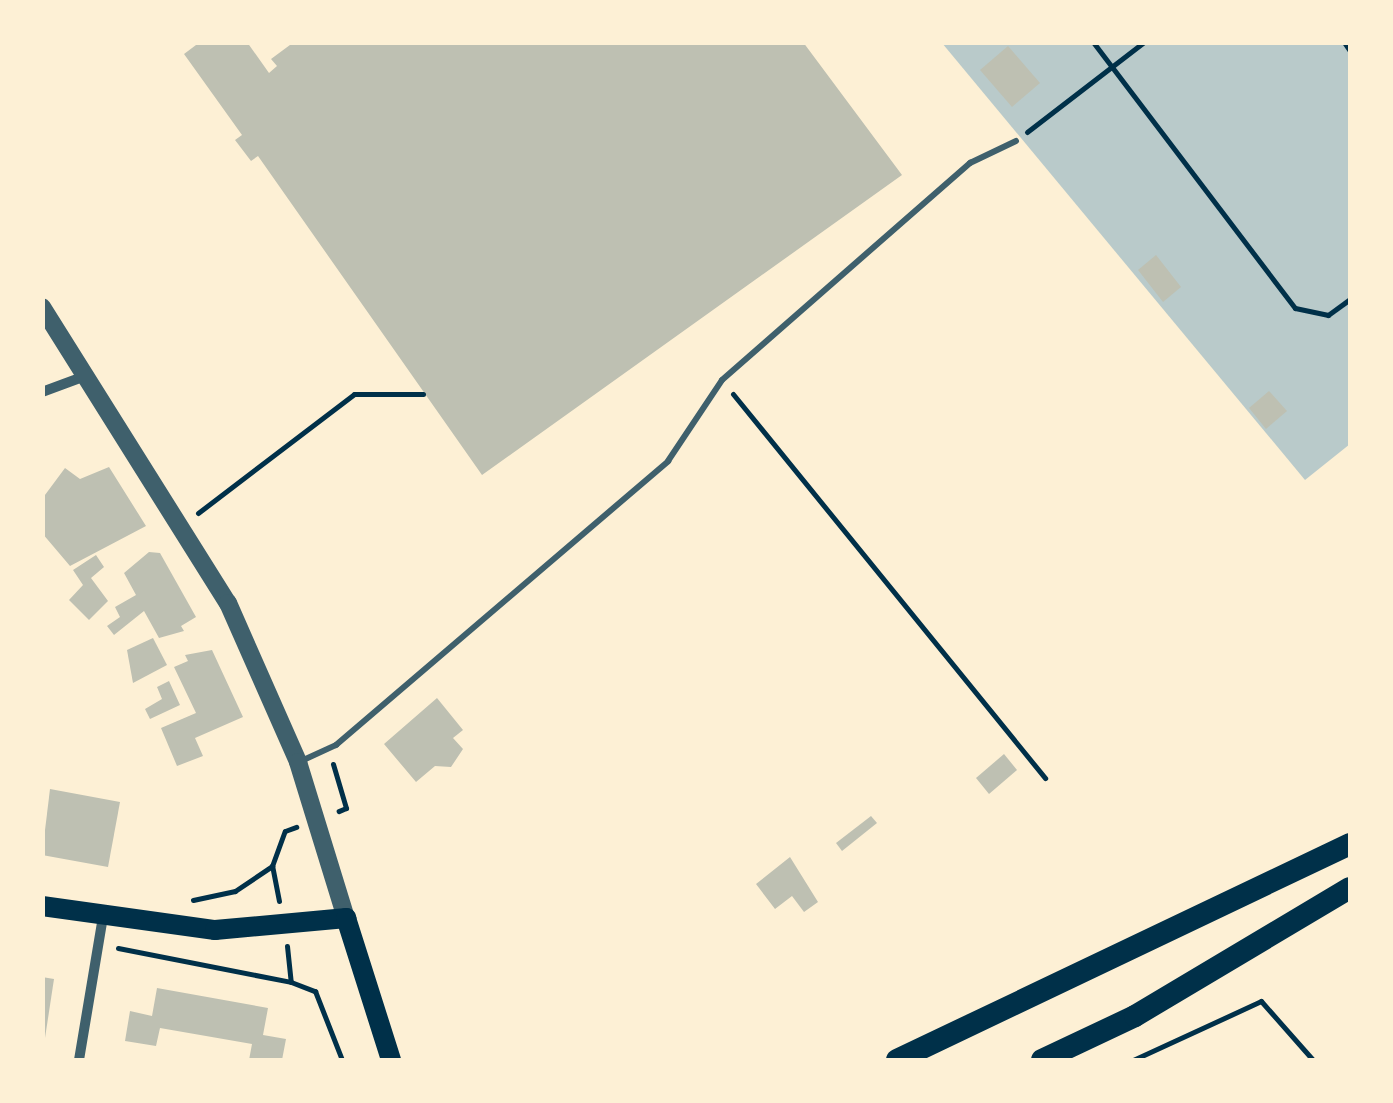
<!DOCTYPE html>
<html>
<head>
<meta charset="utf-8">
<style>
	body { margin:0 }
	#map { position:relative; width:1393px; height:1103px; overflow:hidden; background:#fdf0d5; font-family:Spectral,serif }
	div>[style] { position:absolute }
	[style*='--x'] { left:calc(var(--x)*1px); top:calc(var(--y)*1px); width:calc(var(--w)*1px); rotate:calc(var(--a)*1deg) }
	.green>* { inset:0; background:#b9caca }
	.building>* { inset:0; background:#bec0b2 }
	.path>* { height:5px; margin:-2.5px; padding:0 2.5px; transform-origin:2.5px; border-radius:2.5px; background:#003049 }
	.service>* { height:6px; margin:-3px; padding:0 3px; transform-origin:3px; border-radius:3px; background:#3f606c }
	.minor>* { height:10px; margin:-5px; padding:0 5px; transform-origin:5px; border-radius:5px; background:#3f606c }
	.tertiary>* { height:18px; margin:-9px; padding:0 9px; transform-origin:9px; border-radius:9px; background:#3f606c }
	.secondary>* { height:20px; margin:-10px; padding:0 10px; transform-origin:10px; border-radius:10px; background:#003049 }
	.trunk>* { height:22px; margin:-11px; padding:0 11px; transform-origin:11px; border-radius:11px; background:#003049 }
	span { translate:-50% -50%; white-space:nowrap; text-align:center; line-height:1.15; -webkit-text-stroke:8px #fdf0d5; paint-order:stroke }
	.frame { position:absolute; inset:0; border:45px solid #fdf0d5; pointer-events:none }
</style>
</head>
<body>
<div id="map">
	<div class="green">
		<i style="clip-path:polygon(942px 43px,1350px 43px,1350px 444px,1305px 480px)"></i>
	</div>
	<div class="building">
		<i style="clip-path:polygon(200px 42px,247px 42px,269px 73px,277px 66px,271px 59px,294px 42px,803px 42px,902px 175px,482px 475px,258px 156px,251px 161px,235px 140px,242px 135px,184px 54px)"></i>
		<i style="clip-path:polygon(1008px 46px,1040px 83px,1012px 107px,980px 70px)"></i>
		<i style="clip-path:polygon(1156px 255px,1181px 287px,1163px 302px,1138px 270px)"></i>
		<i style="clip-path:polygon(1269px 391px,1287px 411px,1266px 429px,1249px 408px)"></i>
		<i style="clip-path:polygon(109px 467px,146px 526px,70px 566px,42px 533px,42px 499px,65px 468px,80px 479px)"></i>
		<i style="clip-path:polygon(149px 552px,160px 553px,196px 617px,181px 626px,184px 631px,159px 638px,144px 611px,114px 635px,107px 626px,120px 617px,115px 607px,136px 595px,124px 573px)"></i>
		<i style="clip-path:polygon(96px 555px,104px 567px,91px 578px,108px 601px,89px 620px,69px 600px,83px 585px,73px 570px)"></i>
		<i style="clip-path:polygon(153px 638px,167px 665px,133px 683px,127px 650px)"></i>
		<i style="clip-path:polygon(212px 650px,243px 717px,195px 738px,203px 756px,177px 766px,161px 728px,196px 713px,174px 667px,188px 661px,185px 655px)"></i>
		<i style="clip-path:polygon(169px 681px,180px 705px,150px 719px,145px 709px,162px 699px,157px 687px)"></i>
		<i style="clip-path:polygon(437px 698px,463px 730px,453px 738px,463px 749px,451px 767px,435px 766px,416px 782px,384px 744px)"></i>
		<i style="clip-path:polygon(1004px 754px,1017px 770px,989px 794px,976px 778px)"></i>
		<i style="clip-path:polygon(50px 789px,120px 802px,108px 867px,42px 855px)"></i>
		<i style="clip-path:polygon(871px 816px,877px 823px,842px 851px,836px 843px)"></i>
		<i style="clip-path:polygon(790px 857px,818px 902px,804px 912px,792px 896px,775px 909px,756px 884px)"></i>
		<i style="clip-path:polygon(42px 977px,54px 979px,45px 1038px,42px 1038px)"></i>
		<i style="clip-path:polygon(157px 988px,268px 1008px,263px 1035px,286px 1039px,282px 1060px,249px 1060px,252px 1044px,160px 1028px,156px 1046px,125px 1041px,130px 1011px,152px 1016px)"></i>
	</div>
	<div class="path">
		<i style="--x:1093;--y:42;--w:334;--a:52.8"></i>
		<i style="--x:1295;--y:308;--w:34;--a:12"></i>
		<i style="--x:1328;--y:315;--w:27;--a:-36"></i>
		<i style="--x:1344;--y:42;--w:11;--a:56"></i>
		<i style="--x:1027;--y:132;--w:148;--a:-37.6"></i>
		<i style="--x:733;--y:394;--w:495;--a:50.9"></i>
		<i style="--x:198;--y:513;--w:196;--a:-37.3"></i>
		<i style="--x:354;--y:394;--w:69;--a:0"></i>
		<i style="--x:333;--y:764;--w:46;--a:73.5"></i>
		<i style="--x:346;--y:808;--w:8;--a:157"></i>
		<i style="--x:193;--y:900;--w:43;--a:-12.1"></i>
		<i style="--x:235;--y:891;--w:45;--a:-34"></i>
		<i style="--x:279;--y:901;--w:36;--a:-101"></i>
		<i style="--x:272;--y:866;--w:37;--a:-70"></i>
		<i style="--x:285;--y:831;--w:12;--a:-20"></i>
		<i style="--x:287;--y:946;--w:36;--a:84"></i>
		<i style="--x:291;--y:982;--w:26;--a:21"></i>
		<i style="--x:315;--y:991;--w:74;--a:68.6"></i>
		<i style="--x:118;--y:948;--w:176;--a:11.1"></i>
		<i style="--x:1133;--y:1060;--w:141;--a:-24.7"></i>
		<i style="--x:1261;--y:1001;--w:79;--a:48.6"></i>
	</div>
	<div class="service">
		<i style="--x:299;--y:762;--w:41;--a:-24.7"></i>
		<i style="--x:336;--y:745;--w:437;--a:-40.5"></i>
		<i style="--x:668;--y:461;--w:97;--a:-56.3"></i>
		<i style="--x:722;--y:380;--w:330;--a:-41.2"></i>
		<i style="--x:970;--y:163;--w:51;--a:-25.6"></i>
	</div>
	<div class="minor">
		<i style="--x:42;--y:392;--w:49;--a:-20.3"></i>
		<i style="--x:79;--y:1060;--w:145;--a:-80.5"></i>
	</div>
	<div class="tertiary">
		<i style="--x:42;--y:307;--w:350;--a:57.9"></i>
		<i style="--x:228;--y:603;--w:174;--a:66.2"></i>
		<i style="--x:298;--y:762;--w:163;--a:72.9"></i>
	</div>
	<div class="secondary">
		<i style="--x:42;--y:906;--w:175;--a:7.9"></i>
		<i style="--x:215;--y:930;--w:132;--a:-5.2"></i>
		<i style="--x:346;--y:918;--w:149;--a:72.4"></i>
	</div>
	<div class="trunk">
		<i style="--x:897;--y:1060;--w:502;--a:-25.49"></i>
		<i style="--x:1042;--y:1060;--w:103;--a:-25.3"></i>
		<i style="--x:1135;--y:1016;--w:250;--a:-30.8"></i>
	</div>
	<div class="frame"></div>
</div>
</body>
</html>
